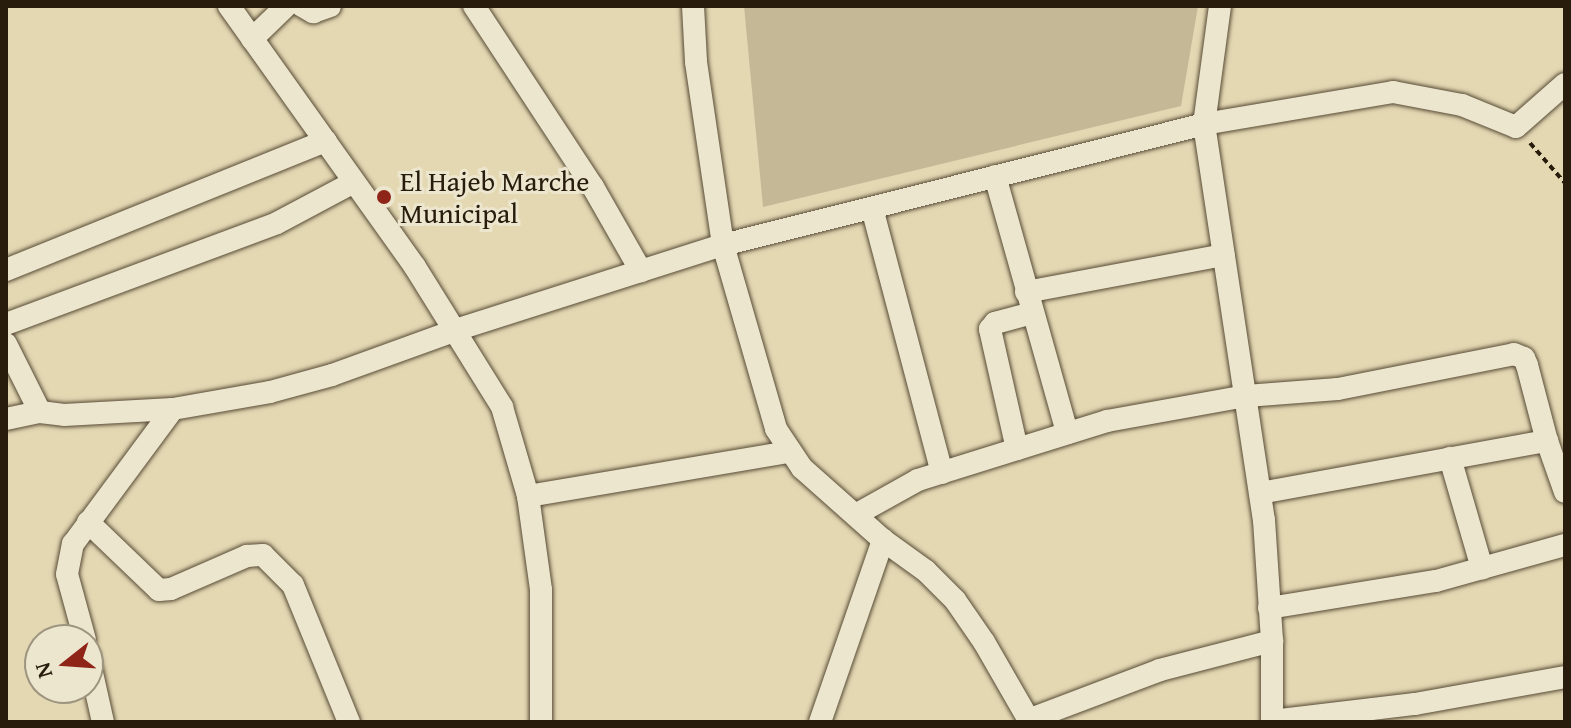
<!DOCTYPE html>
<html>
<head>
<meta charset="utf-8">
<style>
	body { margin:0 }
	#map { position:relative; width:1571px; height:728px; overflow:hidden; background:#e4d8b3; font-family:"Gentium Book Plus",serif }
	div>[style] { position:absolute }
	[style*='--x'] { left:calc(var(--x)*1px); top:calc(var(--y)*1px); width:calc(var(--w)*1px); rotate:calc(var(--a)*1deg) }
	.green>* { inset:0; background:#c4b897 }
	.path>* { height:4px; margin-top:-2px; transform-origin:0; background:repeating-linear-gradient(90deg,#281c0c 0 6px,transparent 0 10px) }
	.roads { filter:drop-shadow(0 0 2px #574b36) drop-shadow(0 0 2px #574b36) }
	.minor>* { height:22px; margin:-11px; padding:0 11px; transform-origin:11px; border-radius:11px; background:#ede6ce }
	.dots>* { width:22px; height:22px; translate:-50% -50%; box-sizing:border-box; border:4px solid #ede6ce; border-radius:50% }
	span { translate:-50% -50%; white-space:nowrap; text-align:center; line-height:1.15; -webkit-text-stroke:6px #ede6ce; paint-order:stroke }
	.poi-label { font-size:28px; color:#281c0c }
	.left { translate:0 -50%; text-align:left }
	.frame { position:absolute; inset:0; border:8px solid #281c0c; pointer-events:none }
	.north { position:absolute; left:24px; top:624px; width:80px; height:80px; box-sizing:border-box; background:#ede6ce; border:2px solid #9e9580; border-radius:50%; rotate:253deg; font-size:22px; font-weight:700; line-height:32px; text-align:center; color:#281c0c }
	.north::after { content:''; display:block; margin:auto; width:28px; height:36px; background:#8f2418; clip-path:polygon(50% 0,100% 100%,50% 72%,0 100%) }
</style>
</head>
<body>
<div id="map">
	<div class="green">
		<i style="clip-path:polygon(744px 6px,1198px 6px,1181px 106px,763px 207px)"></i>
	</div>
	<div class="path">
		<i style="--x:1530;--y:143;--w:53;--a:48.8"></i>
	</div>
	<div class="roads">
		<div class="minor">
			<i style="--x:229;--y:6;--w:320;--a:54.5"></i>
			<i style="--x:415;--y:267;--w:165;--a:58.1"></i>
			<i style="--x:502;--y:407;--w:93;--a:73.7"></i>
			<i style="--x:528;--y:496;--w:95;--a:82.1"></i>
			<i style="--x:541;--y:590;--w:132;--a:90"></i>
			<i style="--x:302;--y:6;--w:13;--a:29"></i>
			<i style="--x:313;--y:12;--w:18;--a:-19"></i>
			<i style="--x:474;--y:6;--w:217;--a:56.7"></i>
			<i style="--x:593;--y:187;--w:97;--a:60.3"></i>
			<i style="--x:693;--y:6;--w:56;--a:86.9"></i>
			<i style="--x:696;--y:62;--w:185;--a:81.6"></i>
			<i style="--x:723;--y:245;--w:191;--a:73.9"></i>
			<i style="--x:776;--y:429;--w:47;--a:56.3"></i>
			<i style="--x:802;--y:468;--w:108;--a:41.6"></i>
			<i style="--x:883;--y:540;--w:53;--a:35.8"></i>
			<i style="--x:926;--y:571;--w:41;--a:45"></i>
			<i style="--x:955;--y:600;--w:51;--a:55.4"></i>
			<i style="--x:984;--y:642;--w:92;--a:60.1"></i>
			<i style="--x:1220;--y:6;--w:119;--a:97.7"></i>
			<i style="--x:1204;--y:124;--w:401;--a:81.4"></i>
			<i style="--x:1264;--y:520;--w:121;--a:86.2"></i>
			<i style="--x:1272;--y:641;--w:81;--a:90"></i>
			<i style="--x:252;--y:39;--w:47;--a:-44.1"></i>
			<i style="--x:995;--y:176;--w:267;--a:74.3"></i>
			<i style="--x:872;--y:208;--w:274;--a:75.2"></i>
			<i style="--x:6;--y:270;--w:345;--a:-22"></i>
			<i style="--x:1026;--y:292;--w:201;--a:-10.6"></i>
			<i style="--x:6;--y:324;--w:289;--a:-20.4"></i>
			<i style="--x:277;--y:223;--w:87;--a:-28"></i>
			<i style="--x:6;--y:344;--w:76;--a:63.4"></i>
			<i style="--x:40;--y:412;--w:24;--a:7"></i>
			<i style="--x:64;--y:415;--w:109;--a:-3.2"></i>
			<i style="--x:173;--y:409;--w:98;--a:-9.9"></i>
			<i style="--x:270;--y:392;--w:64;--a:-15.3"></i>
			<i style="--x:332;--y:375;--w:132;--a:-19.9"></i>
			<i style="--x:456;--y:330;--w:280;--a:-17.7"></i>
			<i style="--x:723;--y:245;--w:496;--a:-14.1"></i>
			<i style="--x:1204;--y:124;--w:192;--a:-9.6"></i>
			<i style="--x:1393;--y:92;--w:70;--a:10.7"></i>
			<i style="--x:1462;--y:105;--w:58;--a:22.2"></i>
			<i style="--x:1516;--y:127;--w:65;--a:-41.3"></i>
			<i style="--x:6;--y:419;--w:35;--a:-12"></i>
			<i style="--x:1017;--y:449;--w:123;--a:-102.7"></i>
			<i style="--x:990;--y:329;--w:8;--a:-50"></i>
			<i style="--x:995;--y:323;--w:38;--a:-15"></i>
			<i style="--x:1450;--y:458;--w:115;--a:73.8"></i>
			<i style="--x:1260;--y:493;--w:292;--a:-10.3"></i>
			<i style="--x:1547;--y:441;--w:54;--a:70.6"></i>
			<i style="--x:528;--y:496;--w:265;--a:-9.6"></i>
			<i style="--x:857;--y:514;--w:70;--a:-29.1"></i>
			<i style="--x:918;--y:480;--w:198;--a:-17.3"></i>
			<i style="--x:1107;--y:421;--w:141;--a:-10.2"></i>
			<i style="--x:1246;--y:396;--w:92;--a:-4.4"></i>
			<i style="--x:1338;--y:389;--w:179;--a:-11.2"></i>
			<i style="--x:1514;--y:354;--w:11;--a:22"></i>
			<i style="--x:1524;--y:358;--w:8;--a:67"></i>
			<i style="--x:1527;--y:365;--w:79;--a:75.3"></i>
			<i style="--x:88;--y:522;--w:98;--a:43.8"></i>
			<i style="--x:159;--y:590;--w:12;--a:-5"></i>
			<i style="--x:171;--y:589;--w:83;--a:-23.5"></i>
			<i style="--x:247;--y:556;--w:16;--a:-4"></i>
			<i style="--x:263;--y:555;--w:42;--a:45"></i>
			<i style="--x:293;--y:585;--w:148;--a:67.8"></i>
			<i style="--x:1269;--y:608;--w:169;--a:-9.2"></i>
			<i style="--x:1436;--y:581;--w:134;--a:-15.6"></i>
			<i style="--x:85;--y:640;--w:68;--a:-105.3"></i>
			<i style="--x:67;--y:574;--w:31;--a:-79"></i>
			<i style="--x:73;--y:544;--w:168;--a:-53.5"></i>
			<i style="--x:88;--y:655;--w:69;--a:77.4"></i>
			<i style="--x:1028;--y:720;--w:141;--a:-20.7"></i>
			<i style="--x:1160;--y:670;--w:116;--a:-14.5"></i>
			<i style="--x:1272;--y:721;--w:144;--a:-6.8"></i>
			<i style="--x:1415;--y:704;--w:152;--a:-10.2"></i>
			<i style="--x:820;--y:722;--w:193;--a:-70.9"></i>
		</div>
	</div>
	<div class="dots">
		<i style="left:384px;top:197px;background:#8f2418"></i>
	</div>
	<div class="poi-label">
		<span class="left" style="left:400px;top:197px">El Hajeb Marche<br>Municipal</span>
	</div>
	<div class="frame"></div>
	<div class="north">N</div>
</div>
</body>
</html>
